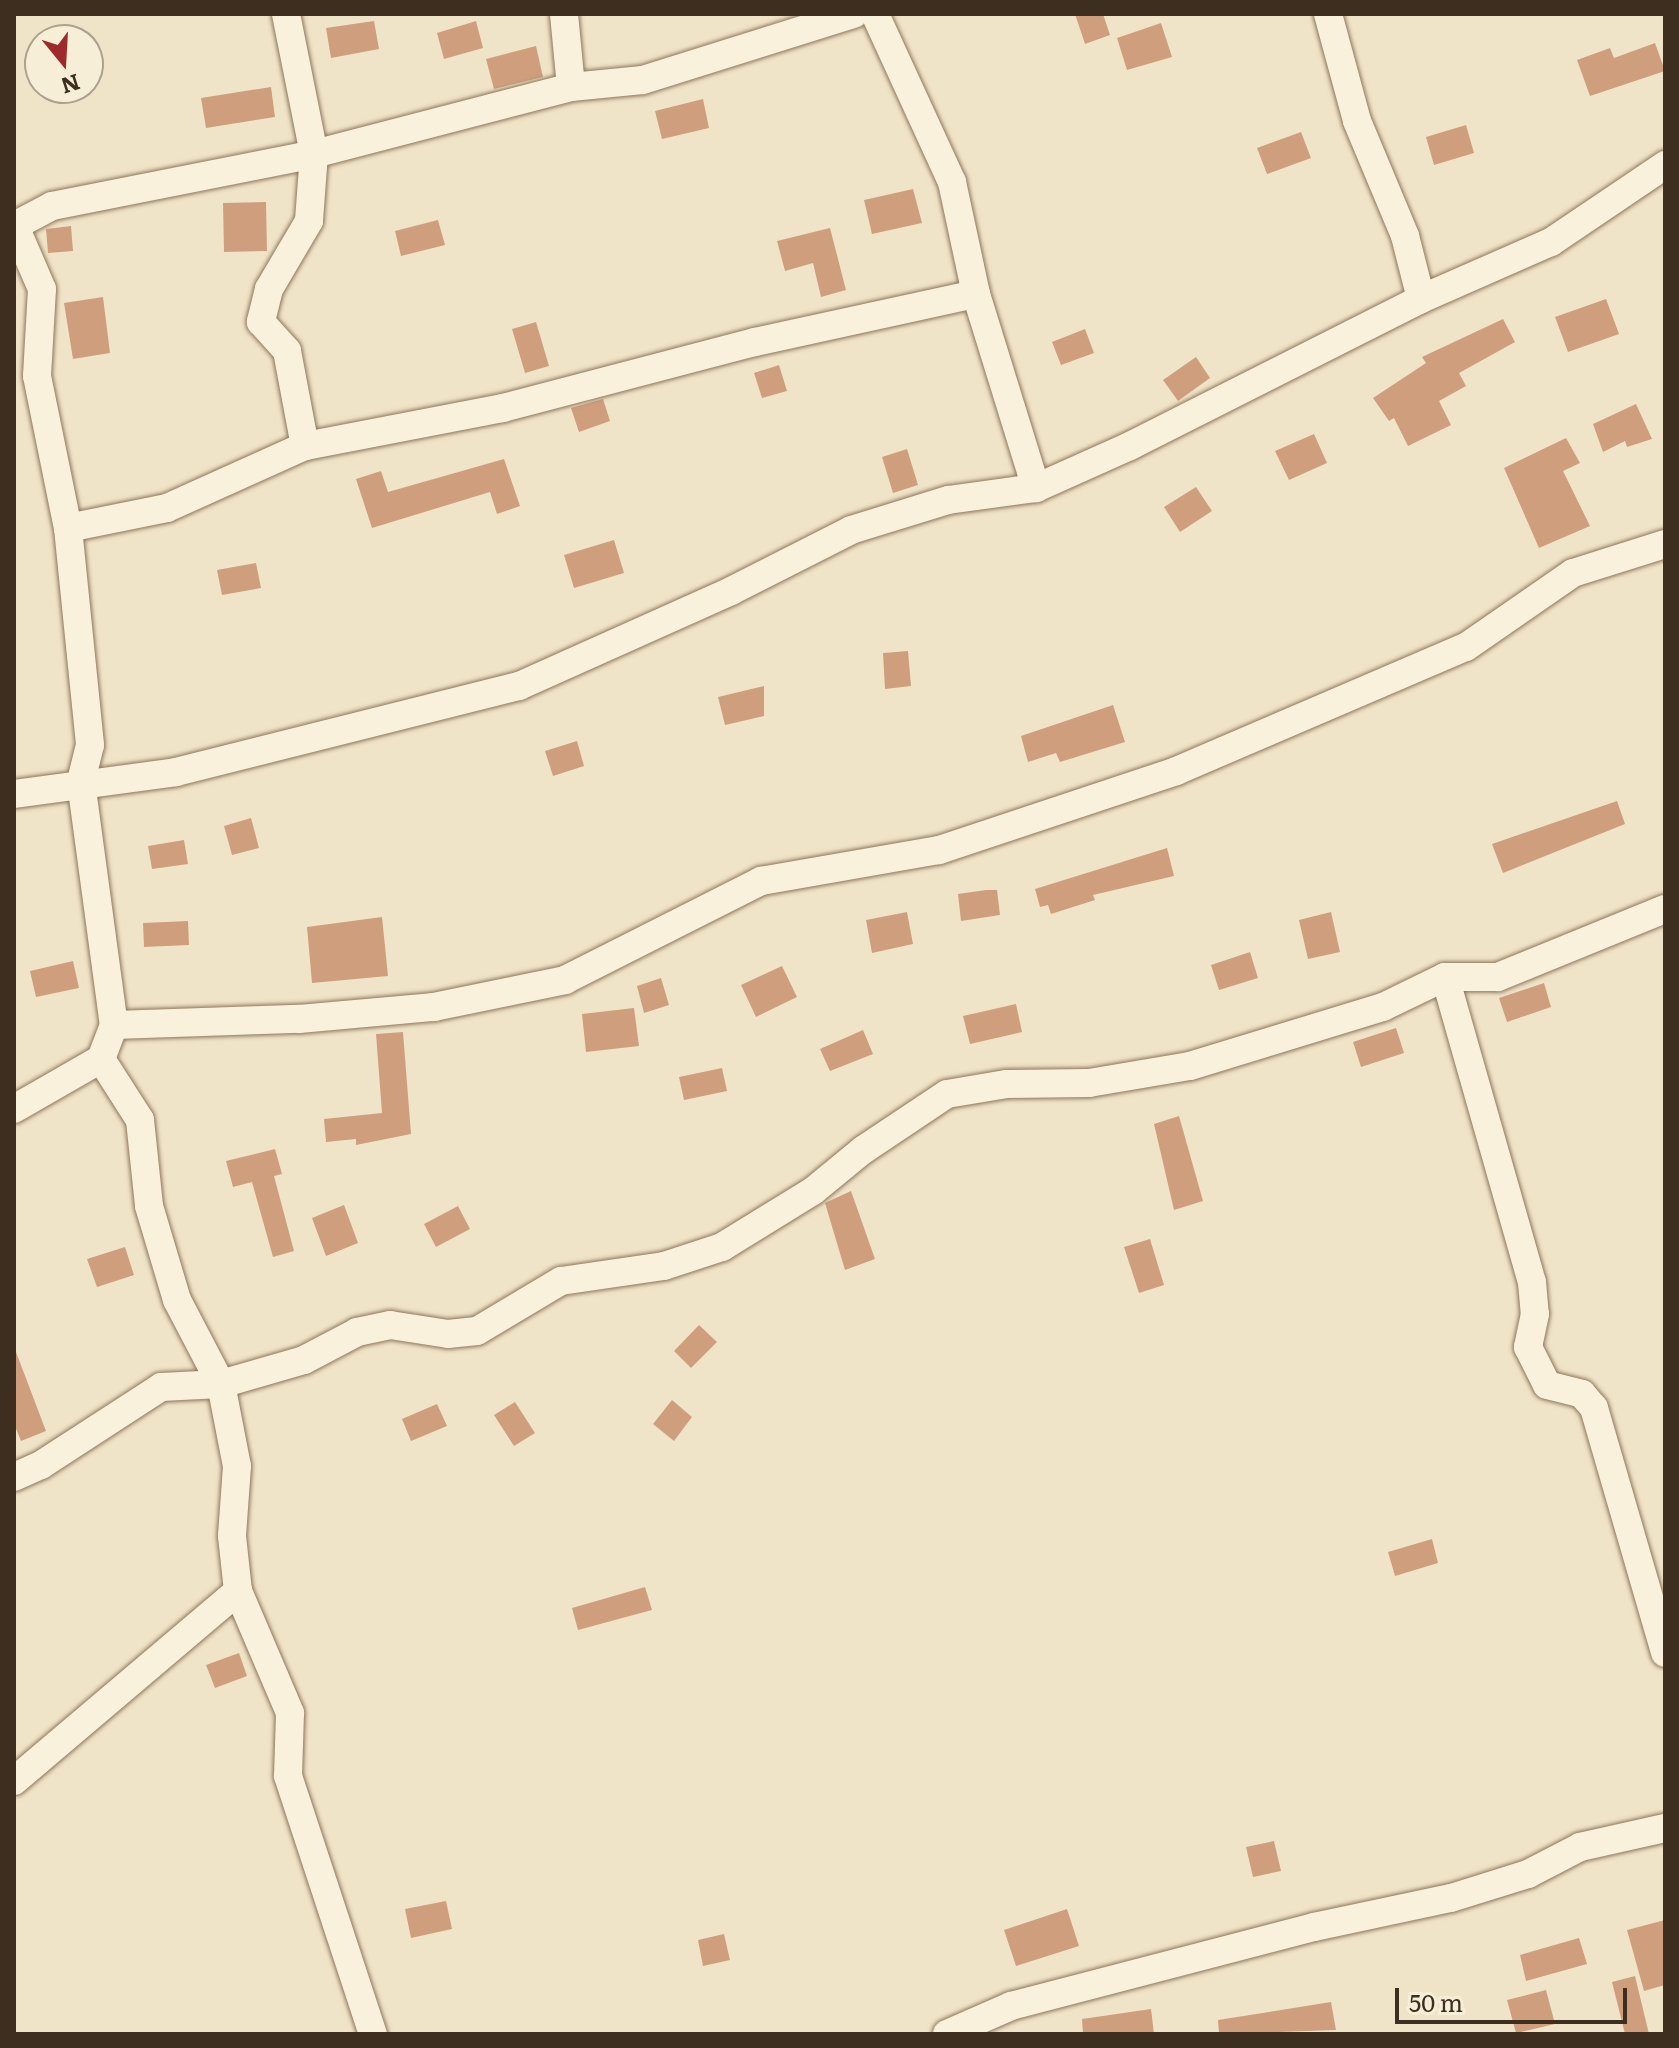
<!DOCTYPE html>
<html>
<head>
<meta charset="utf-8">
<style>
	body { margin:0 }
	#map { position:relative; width:1679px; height:2048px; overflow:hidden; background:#f0e4c8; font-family:Literata,serif }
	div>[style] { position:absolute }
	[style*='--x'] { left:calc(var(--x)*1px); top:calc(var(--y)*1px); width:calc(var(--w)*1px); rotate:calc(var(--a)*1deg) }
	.building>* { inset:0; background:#cf9f7d }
	.roads { filter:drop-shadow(0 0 2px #8d765c) drop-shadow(0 0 2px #8d765c) }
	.minor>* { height:28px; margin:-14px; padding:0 14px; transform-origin:14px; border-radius:14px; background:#faf1dc }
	span { translate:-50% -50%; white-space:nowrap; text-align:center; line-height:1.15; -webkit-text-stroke:7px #f7eed8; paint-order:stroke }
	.frame { position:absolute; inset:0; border:16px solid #3d2e20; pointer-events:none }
	.north { position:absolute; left:24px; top:24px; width:80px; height:80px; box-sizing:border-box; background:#f7eed8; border:2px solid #ada18e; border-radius:50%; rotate:162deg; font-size:22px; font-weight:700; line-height:32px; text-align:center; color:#3d2e20 }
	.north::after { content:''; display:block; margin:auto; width:28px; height:36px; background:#9e2a2b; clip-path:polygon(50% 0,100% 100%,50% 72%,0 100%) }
	.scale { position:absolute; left:1395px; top:1988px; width:232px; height:36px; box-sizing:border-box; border:4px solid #3d2e20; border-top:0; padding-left:10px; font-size:24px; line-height:28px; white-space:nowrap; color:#3d2e20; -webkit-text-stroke:6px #f7eed8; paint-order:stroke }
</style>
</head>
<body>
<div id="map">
	<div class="building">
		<i style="clip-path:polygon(1075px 14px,1103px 14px,1110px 35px,1085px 44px)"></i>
		<i style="clip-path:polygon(374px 21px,379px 49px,331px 58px,326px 28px)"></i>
		<i style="clip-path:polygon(476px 21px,483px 48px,444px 59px,437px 33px)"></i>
		<i style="clip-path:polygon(1161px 23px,1172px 57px,1127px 70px,1117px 38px)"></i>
		<i style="clip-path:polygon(1655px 43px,1665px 71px,1590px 96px,1577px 60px,1610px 48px,1614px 58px)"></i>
		<i style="clip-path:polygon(536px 46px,543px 77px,494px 89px,486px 59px)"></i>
		<i style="clip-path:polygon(271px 87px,275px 117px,206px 128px,201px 98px)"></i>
		<i style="clip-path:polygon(703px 99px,709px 128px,662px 139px,655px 111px)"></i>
		<i style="clip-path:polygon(1466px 125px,1474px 153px,1434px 165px,1426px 137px)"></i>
		<i style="clip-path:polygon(1301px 132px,1311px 158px,1267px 174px,1257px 148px)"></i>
		<i style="clip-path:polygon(913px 189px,922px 223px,872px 234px,864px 200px)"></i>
		<i style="clip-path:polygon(266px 202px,267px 251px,224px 252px,223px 203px)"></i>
		<i style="clip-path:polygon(438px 220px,445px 245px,401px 256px,395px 231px)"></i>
		<i style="clip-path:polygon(71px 226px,73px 251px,48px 253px,46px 229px)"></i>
		<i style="clip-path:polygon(830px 228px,846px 290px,821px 297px,813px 263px,785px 271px,777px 241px)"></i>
		<i style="clip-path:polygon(103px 297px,110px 353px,73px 359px,64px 303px)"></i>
		<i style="clip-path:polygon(1606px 299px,1619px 334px,1568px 352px,1555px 317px)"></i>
		<i style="clip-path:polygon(1503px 319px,1515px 342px,1459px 373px,1466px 386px,1439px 401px,1451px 425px,1408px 446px,1394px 418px,1389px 421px,1373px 398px,1426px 363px,1422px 357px)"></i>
		<i style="clip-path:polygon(536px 322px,549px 366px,525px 373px,512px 329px)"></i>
		<i style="clip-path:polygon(1085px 329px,1094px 353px,1061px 365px,1052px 342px)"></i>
		<i style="clip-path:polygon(1196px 357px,1210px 378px,1178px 401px,1163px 380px)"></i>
		<i style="clip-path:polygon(779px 365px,787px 391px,762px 398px,754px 373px)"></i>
		<i style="clip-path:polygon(603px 399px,610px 421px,579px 432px,571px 408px)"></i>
		<i style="clip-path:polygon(1636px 404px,1652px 439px,1627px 447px,1625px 441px,1603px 452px,1593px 424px)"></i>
		<i style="clip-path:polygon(1314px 434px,1327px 463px,1289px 480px,1275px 451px)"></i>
		<i style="clip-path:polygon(1566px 438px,1580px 463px,1563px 471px,1590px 526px,1539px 548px,1504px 468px)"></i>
		<i style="clip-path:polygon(907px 449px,918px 485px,893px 493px,882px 457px)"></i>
		<i style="clip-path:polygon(504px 459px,520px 506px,497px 514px,490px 492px,372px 528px,356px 479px,381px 471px,388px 492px)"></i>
		<i style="clip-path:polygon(1196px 487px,1212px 511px,1180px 532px,1164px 507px)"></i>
		<i style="clip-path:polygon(614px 540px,624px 573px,574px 588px,564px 555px)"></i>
		<i style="clip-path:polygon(256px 563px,261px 588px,222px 595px,217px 570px)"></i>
		<i style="clip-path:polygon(908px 651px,911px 686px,885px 689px,883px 653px)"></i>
		<i style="clip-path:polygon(764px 686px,764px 716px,725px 725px,718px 697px)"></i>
		<i style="clip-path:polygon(1113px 705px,1125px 742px,1060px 762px,1056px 753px,1028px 762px,1021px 736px)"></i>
		<i style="clip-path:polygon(577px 741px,584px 766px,553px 776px,545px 751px)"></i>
		<i style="clip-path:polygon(1617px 801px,1625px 824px,1503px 873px,1492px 844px)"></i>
		<i style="clip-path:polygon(251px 818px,259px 848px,232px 855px,224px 826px)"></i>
		<i style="clip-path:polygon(184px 840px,188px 864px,152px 869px,148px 846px)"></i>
		<i style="clip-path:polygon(1167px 848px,1174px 876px,1093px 895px,1095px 900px,1051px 914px,1048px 905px,1040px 907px,1035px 889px)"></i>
		<i style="clip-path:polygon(986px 890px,997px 890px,1000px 915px,961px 921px,958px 894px)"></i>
		<i style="clip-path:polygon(907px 912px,913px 944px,872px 953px,866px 920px)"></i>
		<i style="clip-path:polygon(1331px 912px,1340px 952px,1308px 959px,1299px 920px)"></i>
		<i style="clip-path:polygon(382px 917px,388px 976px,312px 983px,307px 927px)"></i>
		<i style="clip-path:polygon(188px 921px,189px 945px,144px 947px,143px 923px)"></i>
		<i style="clip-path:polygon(1250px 952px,1258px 978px,1219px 990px,1211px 965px)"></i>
		<i style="clip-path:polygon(73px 961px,79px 988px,36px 997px,30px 971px)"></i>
		<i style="clip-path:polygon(782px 966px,797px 997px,756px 1017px,741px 985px)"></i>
		<i style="clip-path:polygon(661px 978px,669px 1005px,644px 1013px,637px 986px)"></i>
		<i style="clip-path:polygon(1544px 983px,1551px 1007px,1507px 1022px,1499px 998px)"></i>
		<i style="clip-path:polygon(1016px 1004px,1022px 1032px,970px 1044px,963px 1016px)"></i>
		<i style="clip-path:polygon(634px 1008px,639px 1046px,586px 1052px,582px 1014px)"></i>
		<i style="clip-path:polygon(1396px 1028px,1404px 1053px,1361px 1067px,1353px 1042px)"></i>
		<i style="clip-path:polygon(863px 1030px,873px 1054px,830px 1071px,820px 1049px)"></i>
		<i style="clip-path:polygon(403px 1032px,411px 1134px,356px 1145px,356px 1139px,326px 1142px,324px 1119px,382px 1113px,376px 1034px)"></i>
		<i style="clip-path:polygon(722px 1068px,727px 1091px,684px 1100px,679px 1077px)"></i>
		<i style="clip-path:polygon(1179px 1116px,1203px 1201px,1174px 1210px,1154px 1124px)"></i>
		<i style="clip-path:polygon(275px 1149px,282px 1174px,274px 1176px,294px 1251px,273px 1257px,252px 1182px,233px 1187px,226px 1161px)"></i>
		<i style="clip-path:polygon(851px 1191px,875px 1259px,845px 1270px,825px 1203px)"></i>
		<i style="clip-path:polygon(344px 1205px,358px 1243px,326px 1256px,312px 1218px)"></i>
		<i style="clip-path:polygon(458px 1206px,470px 1229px,436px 1247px,424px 1224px)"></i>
		<i style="clip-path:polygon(1150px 1239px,1164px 1285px,1139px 1293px,1124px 1247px)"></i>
		<i style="clip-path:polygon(125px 1247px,134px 1275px,97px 1287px,87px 1259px)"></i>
		<i style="clip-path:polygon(699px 1325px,717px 1342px,691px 1368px,674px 1351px)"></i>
		<i style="clip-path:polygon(16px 1352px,46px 1431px,21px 1441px,14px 1424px)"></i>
		<i style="clip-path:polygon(672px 1400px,692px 1417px,674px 1441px,653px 1424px)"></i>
		<i style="clip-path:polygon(515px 1402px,535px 1433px,514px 1446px,494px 1415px)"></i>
		<i style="clip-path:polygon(437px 1404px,447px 1426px,411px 1441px,402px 1419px)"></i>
		<i style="clip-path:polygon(1432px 1539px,1438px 1563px,1395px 1576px,1388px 1552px)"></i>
		<i style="clip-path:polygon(645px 1587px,652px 1610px,578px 1630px,572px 1608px)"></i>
		<i style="clip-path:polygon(239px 1653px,247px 1676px,215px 1688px,206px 1665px)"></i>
		<i style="clip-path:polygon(1274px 1841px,1281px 1871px,1253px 1877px,1246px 1847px)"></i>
		<i style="clip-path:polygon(446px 1901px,452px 1929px,411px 1938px,405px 1909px)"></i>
		<i style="clip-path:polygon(1067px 1909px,1079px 1946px,1016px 1966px,1004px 1930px)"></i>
		<i style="clip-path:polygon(1665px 1920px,1665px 1985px,1644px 1991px,1627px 1930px)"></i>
		<i style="clip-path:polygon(724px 1934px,730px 1960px,703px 1966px,698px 1940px)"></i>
		<i style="clip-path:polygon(1579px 1938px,1587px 1964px,1526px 1981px,1520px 1955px)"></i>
		<i style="clip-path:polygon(1635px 1976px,1649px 2034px,1625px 2034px,1612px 1982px)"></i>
		<i style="clip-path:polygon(1546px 1990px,1555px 2024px,1516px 2033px,1507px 2000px)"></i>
		<i style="clip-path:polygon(1331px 2002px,1336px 2030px,1219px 2034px,1218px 2020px)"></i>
		<i style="clip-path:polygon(1151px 2009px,1154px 2034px,1083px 2034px,1082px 2019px)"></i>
	</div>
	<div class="roads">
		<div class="minor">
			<i style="--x:286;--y:14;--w:143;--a:78.7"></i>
			<i style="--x:314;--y:154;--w:67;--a:94.3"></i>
			<i style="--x:309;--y:221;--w:79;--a:120.5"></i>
			<i style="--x:269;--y:289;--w:34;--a:104"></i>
			<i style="--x:261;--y:322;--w:39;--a:48"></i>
			<i style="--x:287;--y:351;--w:97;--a:79.3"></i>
			<i style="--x:564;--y:14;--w:73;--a:84.5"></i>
			<i style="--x:875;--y:14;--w:185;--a:65.4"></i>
			<i style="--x:952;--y:182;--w:115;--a:77.9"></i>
			<i style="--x:976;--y:294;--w:203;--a:72.8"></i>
			<i style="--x:1328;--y:14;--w:111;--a:74.8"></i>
			<i style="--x:1357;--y:121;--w:125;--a:67.3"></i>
			<i style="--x:1405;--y:236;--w:65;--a:75.7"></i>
			<i style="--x:14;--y:224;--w:71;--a:66.7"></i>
			<i style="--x:42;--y:289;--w:87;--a:93.3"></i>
			<i style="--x:37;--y:376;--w:155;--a:78.5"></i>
			<i style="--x:68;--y:528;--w:218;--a:84.2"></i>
			<i style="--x:90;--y:745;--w:38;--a:104"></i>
			<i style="--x:81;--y:782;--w:245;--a:82.3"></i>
			<i style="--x:114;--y:1025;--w:36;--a:111"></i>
			<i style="--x:101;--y:1059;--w:72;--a:57.4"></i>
			<i style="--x:140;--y:1120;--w:86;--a:84"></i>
			<i style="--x:149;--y:1206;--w:98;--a:73.4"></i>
			<i style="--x:177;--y:1300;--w:95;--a:62.4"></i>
			<i style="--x:221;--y:1384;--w:84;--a:79"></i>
			<i style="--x:237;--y:1466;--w:70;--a:94.1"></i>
			<i style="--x:232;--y:1536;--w:55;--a:83.8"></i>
			<i style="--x:238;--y:1591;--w:133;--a:66.9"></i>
			<i style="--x:290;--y:1713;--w:63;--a:91.8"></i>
			<i style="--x:288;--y:1776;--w:272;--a:71.8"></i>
			<i style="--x:16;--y:225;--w:41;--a:-27.8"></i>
			<i style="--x:52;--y:206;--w:267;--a:-11.2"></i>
			<i style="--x:314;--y:154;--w:266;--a:-14.6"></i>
			<i style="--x:571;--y:87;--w:72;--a:-5.6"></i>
			<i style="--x:643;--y:80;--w:221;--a:-17.4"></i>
			<i style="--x:68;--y:528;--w:101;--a:-11.4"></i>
			<i style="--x:167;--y:508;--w:151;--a:-24.2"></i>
			<i style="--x:305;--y:446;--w:202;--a:-10.9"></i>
			<i style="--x:503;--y:408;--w:260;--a:-14.7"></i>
			<i style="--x:755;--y:342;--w:226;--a:-12.3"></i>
			<i style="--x:14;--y:794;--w:163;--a:-7.7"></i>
			<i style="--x:176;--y:772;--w:354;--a:-14.1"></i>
			<i style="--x:519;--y:686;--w:232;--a:-24.1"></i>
			<i style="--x:731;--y:591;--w:135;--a:-26.9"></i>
			<i style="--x:851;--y:530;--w:102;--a:-17.2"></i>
			<i style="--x:948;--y:500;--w:89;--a:-7.8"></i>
			<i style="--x:1036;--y:488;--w:103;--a:-24.1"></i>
			<i style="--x:1130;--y:446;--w:326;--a:-26.8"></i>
			<i style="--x:1421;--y:299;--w:142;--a:-23.7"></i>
			<i style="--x:1551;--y:242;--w:138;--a:-34"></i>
			<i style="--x:1445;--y:977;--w:317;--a:74.1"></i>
			<i style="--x:1532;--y:1282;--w:32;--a:85"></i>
			<i style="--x:1535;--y:1314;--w:34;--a:102"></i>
			<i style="--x:1528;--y:1347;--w:42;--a:63.4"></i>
			<i style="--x:1547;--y:1385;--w:36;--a:14"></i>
			<i style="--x:1582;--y:1394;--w:18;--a:49"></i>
			<i style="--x:1594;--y:1408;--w:255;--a:73.8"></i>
			<i style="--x:114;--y:1025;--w:185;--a:-1.9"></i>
			<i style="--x:299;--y:1019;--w:136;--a:-5.1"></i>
			<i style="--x:434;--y:1007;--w:134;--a:-11.6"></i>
			<i style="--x:565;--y:980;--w:220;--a:-26.8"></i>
			<i style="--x:761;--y:881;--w:181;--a:-9.9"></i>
			<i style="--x:939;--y:850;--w:250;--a:-18.4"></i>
			<i style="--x:1176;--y:771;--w:315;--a:-23.2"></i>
			<i style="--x:1466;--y:647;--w:130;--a:-34.7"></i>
			<i style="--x:1573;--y:573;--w:96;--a:-17.5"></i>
			<i style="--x:14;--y:1109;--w:100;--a:-29.9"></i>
			<i style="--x:14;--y:1477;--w:30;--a:-24"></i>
			<i style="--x:41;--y:1465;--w:143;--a:-33"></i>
			<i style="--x:161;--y:1387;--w:60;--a:-2.9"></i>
			<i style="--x:221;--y:1384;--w:86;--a:-16.1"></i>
			<i style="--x:304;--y:1360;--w:60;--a:-27.8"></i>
			<i style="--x:357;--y:1332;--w:34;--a:-12"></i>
			<i style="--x:390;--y:1325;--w:59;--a:8.8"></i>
			<i style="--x:448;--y:1334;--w:29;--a:-6"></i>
			<i style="--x:477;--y:1331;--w:98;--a:-30.8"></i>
			<i style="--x:561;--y:1281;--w:104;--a:-8.3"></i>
			<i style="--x:664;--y:1266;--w:61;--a:-18.1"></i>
			<i style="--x:722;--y:1247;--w:107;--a:-31.6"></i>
			<i style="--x:813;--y:1191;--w:65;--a:-39.4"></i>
			<i style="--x:863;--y:1150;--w:101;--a:-33.7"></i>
			<i style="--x:947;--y:1094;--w:61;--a:-9.5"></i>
			<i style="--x:1007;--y:1084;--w:82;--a:-0.7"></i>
			<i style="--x:1089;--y:1083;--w:102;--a:-9.6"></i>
			<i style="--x:1190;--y:1066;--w:202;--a:-17"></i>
			<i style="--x:1383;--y:1007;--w:69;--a:-25.8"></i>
			<i style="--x:1445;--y:977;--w:53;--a:0"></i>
			<i style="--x:1498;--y:977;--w:180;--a:-22.2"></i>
			<i style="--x:14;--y:1781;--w:294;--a:-40.3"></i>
			<i style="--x:947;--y:2034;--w:70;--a:-23.6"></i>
			<i style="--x:1011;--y:2006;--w:313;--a:-14.6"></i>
			<i style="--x:1314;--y:1927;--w:140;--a:-12"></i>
			<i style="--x:1451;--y:1898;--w:81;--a:-17.3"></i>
			<i style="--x:1528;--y:1874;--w:59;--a:-27.4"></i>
			<i style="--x:1580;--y:1847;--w:87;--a:-12.6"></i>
		</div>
	</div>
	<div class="frame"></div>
	<div class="north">N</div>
	<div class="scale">50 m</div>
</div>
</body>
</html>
